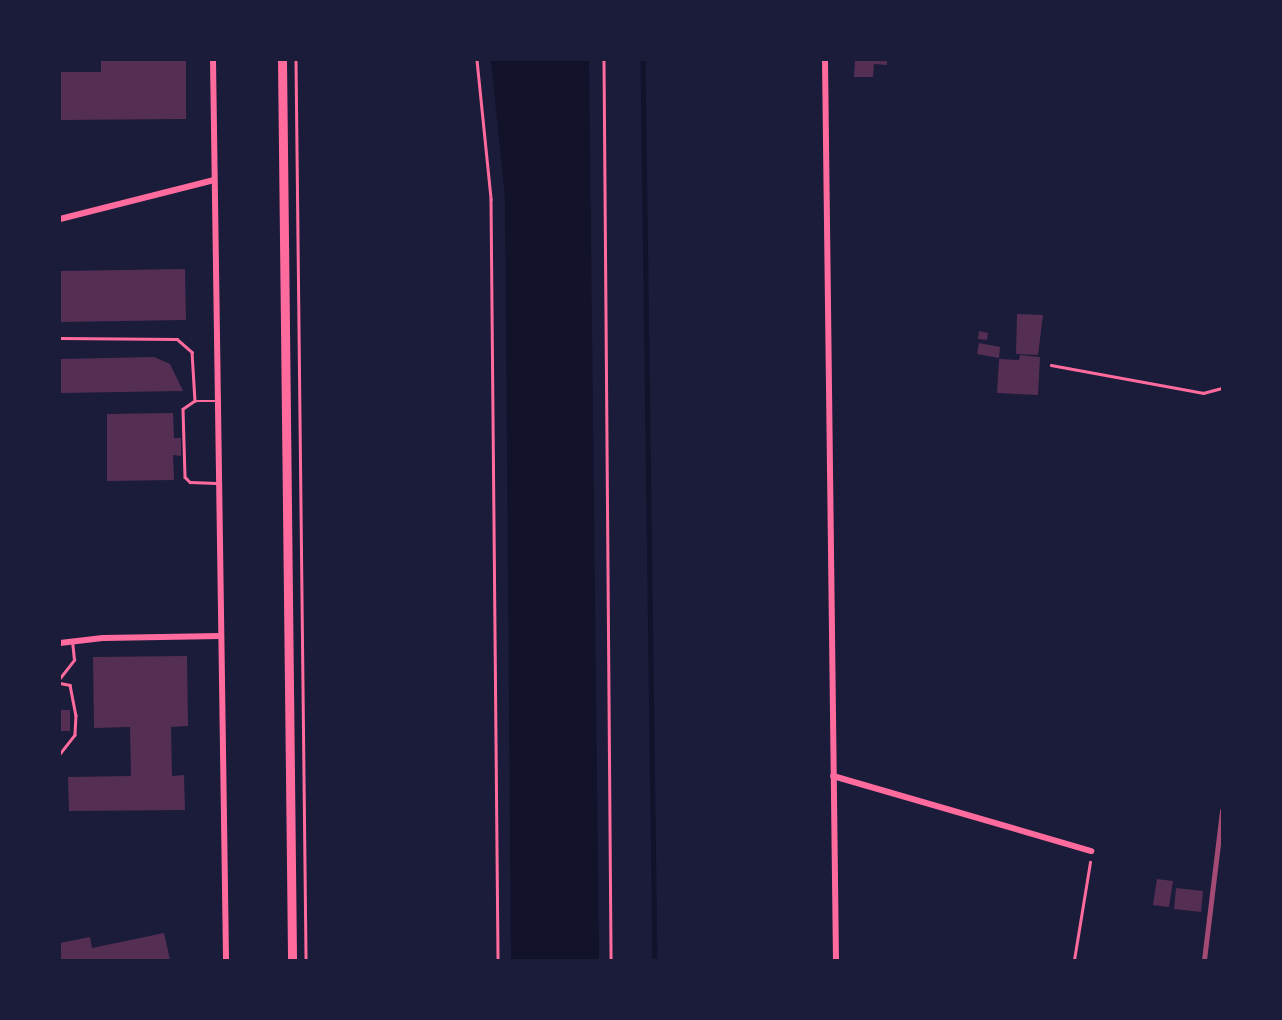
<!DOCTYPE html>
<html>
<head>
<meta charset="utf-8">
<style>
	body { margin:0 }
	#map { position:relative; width:1282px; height:1020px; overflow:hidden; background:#1b1b3a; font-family:"Fira Sans",sans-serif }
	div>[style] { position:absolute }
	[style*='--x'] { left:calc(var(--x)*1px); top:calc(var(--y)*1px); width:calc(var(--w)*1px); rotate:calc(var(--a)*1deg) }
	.water>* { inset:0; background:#12122b }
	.stream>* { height:4.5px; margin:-2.25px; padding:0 2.25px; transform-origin:2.25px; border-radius:2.25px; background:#12122b }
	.building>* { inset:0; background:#542f53 }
	.path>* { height:2.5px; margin:-1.25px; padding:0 1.25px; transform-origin:1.25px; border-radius:1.25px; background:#ff6b9d }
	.service>* { height:2.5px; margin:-1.25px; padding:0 1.25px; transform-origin:1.25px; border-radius:1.25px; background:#ff6b9d }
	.minor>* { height:6px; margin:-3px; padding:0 3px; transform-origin:3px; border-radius:3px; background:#ff6b9d }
	.primary>* { height:9px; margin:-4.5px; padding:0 4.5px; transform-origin:4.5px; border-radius:4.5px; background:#ff6b9d }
	.rail>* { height:4.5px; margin:-2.25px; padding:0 2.25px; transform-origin:2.25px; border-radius:2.25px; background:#a44b75 }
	span { translate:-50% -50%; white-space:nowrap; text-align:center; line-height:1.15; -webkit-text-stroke:5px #1b1b3a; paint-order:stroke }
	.frame { position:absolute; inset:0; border:61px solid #1b1b3a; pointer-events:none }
</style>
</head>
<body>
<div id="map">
	<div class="water">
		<i style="clip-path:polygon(491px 60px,589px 60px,599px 960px,511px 960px,505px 198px)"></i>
	</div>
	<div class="stream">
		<i style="--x:643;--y:60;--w:900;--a:89.24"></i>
	</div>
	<div class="building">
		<i style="clip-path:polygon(101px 60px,186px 60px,186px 119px,60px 120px,60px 72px,101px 72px)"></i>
		<i style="clip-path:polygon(855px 60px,887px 60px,887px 65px,874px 64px,873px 77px,854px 77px)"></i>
		<i style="clip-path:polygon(185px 269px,186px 320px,60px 322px,60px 271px)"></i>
		<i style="clip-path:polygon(1017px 314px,1043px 315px,1038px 355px,1016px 354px)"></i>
		<i style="clip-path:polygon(979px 331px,988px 333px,987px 340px,978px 339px)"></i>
		<i style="clip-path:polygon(979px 343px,1000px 347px,999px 358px,977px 354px)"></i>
		<i style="clip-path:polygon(1020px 355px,1040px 357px,1038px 395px,997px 393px,999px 359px,1019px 360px)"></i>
		<i style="clip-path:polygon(154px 357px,170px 364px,183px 391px,60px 393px,60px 359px)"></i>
		<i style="clip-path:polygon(173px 413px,174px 438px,181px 438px,181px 456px,173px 455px,174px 480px,107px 481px,107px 414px)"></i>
		<i style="clip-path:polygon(187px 656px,188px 726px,171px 727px,172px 776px,184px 775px,185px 810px,69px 811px,68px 777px,131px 776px,130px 727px,94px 728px,93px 657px)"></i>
		<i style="clip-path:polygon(60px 710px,70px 710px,70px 731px,60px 731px)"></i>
		<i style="clip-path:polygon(1157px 879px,1173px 881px,1169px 907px,1153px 905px)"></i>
		<i style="clip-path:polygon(1176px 888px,1203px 891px,1201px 912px,1174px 909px)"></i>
		<i style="clip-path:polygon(164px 933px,170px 960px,60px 960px,60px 943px,90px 937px,92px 948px)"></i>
	</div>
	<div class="path">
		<i style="--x:296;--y:60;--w:900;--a:89.36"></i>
		<i style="--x:477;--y:60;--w:140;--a:84.2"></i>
		<i style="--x:491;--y:199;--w:761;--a:89.47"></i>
		<i style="--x:604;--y:60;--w:900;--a:89.55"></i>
		<i style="--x:1074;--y:960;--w:99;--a:-80.7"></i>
	</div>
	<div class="service">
		<i style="--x:60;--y:338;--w:117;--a:0.5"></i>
		<i style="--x:177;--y:339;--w:20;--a:41"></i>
		<i style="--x:192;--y:352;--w:49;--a:86.5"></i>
		<i style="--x:195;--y:401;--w:22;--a:0"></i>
		<i style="--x:1051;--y:365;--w:155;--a:10.4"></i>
		<i style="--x:1203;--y:393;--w:20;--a:-15"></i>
		<i style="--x:195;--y:401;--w:14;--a:146"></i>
		<i style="--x:183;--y:409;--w:68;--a:88.3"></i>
		<i style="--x:185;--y:477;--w:7;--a:45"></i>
		<i style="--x:190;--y:482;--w:26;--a:2"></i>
		<i style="--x:60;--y:678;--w:23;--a:-52"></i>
		<i style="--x:74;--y:660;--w:19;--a:-96"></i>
		<i style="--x:60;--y:683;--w:10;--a:11"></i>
		<i style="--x:70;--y:685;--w:31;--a:79"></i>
		<i style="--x:76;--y:715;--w:20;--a:93"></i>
		<i style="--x:75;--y:735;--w:24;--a:128"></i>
	</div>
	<div class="minor">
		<i style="--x:213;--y:60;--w:900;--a:89.17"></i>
		<i style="--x:825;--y:60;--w:900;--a:89.3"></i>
		<i style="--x:60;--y:219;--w:159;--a:-14.2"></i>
		<i style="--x:60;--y:643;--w:43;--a:-6.6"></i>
		<i style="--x:103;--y:638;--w:117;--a:-1"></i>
		<i style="--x:833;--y:776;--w:269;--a:16.2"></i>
	</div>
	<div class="primary">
		<i style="--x:282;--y:60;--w:900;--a:89.36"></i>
	</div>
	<div class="rail">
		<i style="--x:1204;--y:960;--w:150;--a:-83.1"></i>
	</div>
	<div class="frame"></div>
</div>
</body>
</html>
